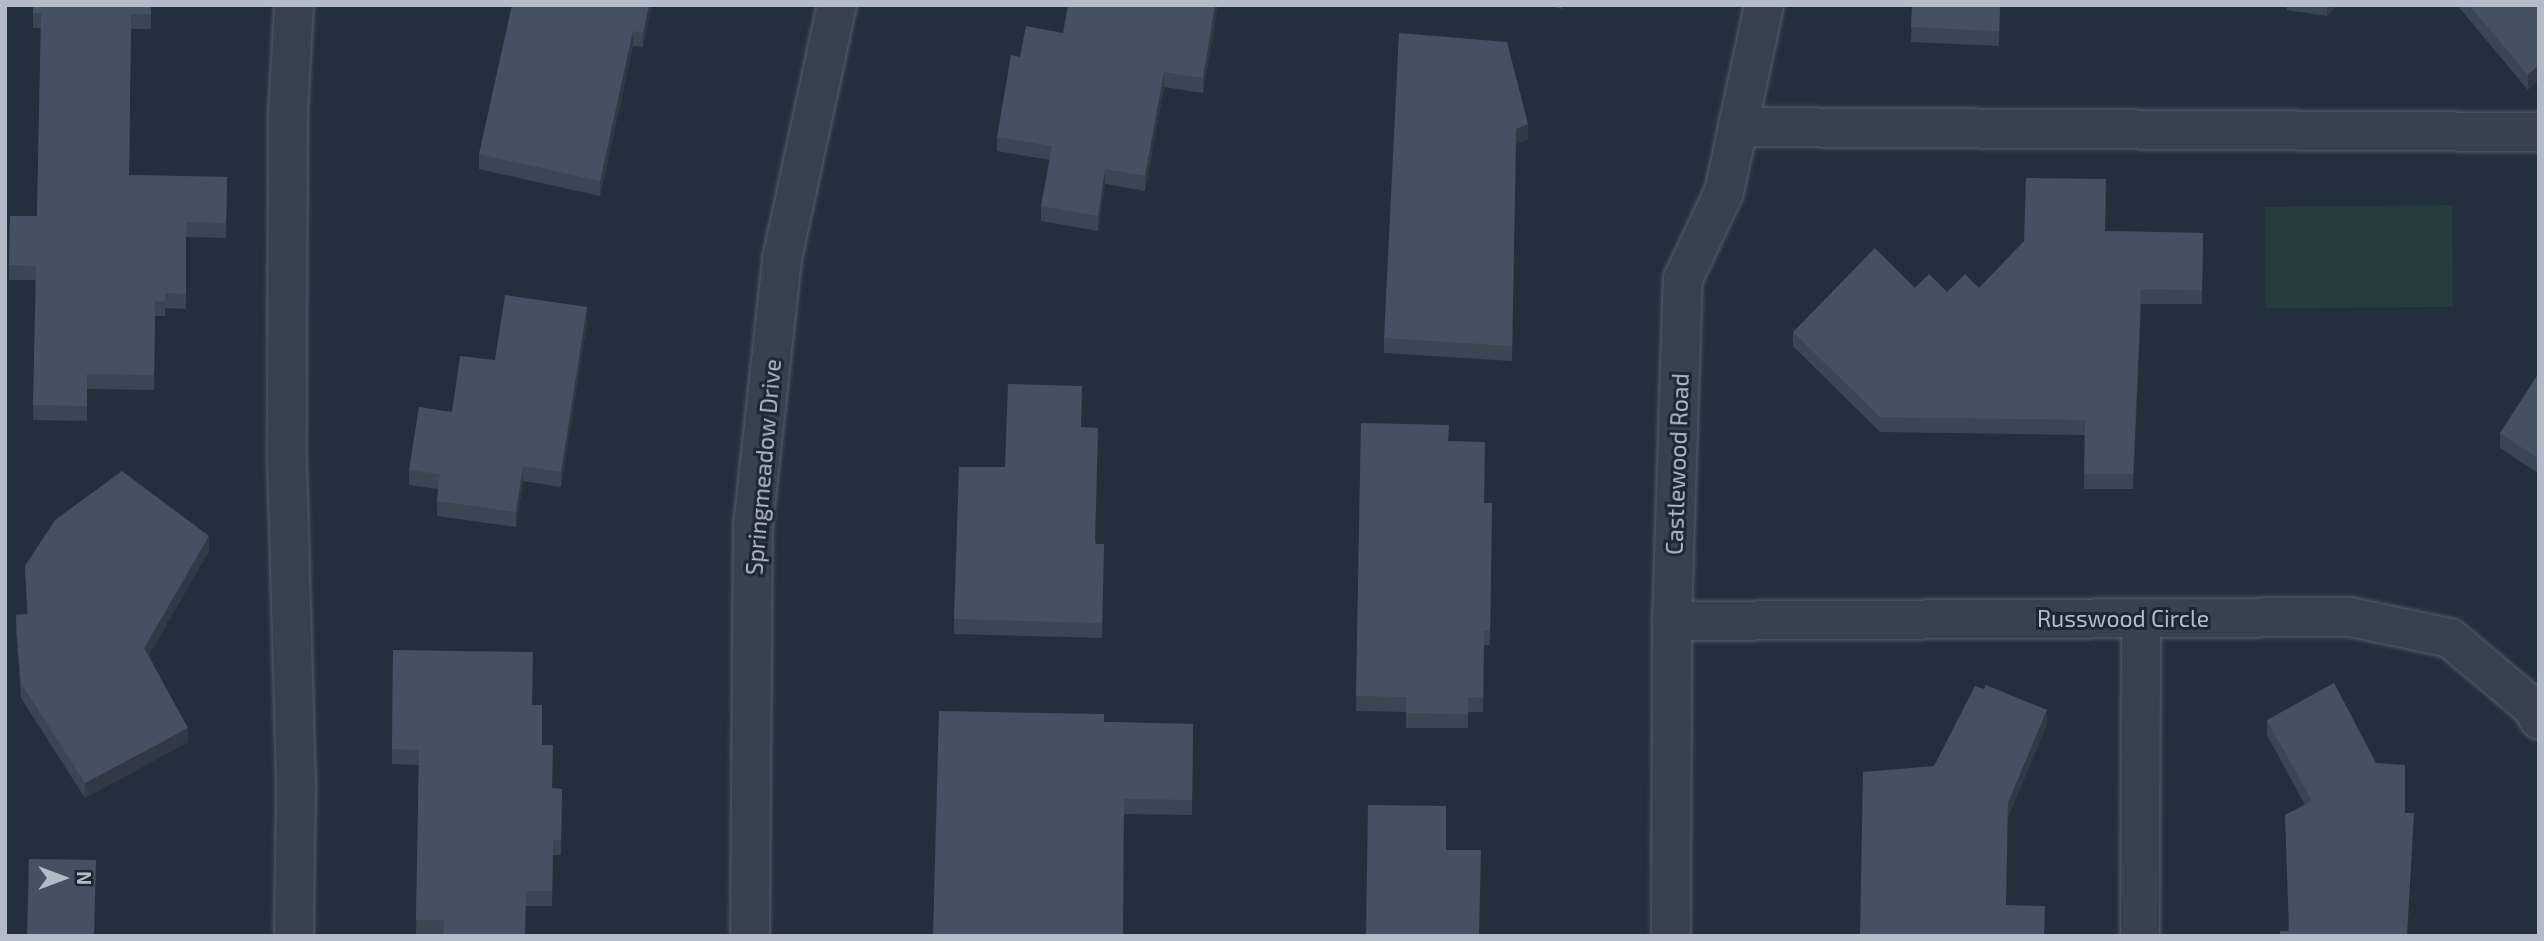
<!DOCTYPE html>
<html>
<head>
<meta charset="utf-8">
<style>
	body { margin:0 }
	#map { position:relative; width:2544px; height:941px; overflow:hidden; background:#242f3e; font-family:"Exo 2",sans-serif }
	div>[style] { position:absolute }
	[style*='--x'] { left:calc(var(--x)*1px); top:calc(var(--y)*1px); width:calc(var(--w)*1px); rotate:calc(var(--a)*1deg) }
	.green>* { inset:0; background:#263c3f }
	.roads { filter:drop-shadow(0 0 2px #565f6c) drop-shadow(0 0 2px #565f6c) }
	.minor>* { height:38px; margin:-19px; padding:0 19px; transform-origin:19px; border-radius:19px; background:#38414e }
	.wall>* { inset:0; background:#3b4654 }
	.shaded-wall>* { inset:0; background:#303945 }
	.building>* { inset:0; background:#455162 }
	span { translate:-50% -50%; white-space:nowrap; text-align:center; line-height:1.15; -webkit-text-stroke:6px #1d2633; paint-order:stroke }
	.street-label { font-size:23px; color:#b4bcc9 }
	.frame { position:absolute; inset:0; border:7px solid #b4bcc9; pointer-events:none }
	.north { position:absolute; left:28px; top:843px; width:70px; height:70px; -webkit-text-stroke:5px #1d2633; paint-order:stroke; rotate:90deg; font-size:19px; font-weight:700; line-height:28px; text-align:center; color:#b4bcc9 }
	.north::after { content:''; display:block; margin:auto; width:24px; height:32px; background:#b4bcc9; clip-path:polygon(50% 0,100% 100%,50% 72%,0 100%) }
</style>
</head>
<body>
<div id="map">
	<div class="green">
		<i style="clip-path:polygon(2452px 205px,2453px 307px,2265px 308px,2265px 207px)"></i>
	</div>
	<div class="roads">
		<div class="minor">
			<i style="--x:294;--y:5;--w:108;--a:93.2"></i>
			<i style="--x:288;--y:113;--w:348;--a:90.2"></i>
			<i style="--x:287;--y:461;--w:329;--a:88.4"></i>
			<i style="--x:296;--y:790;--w:146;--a:90.8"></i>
			<i style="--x:1738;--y:127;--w:801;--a:0.36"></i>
			<i style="--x:1672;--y:621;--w:678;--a:-0.34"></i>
			<i style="--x:2350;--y:617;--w:102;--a:11.9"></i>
			<i style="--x:2450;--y:638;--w:109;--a:40.1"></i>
			<i style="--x:2533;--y:708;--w:13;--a:63"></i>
			<i style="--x:750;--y:936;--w:410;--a:-89.6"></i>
			<i style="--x:753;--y:526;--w:269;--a:-83.8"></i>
			<i style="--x:782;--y:259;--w:260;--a:-77.8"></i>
			<i style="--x:1671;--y:936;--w:315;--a:-89.8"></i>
			<i style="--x:1672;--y:621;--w:342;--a:-88.2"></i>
			<i style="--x:1683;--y:279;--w:96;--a:-64.8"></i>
			<i style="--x:1724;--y:192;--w:191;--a:-77.9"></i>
			<i style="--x:2140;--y:936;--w:318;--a:-89.8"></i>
		</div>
	</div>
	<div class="wall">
		<i style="clip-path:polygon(33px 5px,151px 5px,151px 29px,131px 29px,129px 175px,227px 177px,226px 238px,186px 237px,186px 309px,165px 308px,165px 316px,155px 316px,154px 390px,87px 389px,87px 421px,33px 420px,36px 280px,9px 280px,10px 216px,37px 216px,41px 28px,33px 28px)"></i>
		<i style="clip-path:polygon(652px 5px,643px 47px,633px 46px,600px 196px,479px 169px,479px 154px)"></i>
		<i style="clip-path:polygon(1218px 5px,1203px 93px,1164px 87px,1145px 191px,1105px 184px,1098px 231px,1041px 221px,1041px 206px,1050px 160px,997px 151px,997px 137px,1063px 33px)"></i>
		<i style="clip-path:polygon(1547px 5px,1563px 5px,1562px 9px)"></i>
		<i style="clip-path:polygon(1912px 5px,2000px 5px,1999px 46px,1911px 42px)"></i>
		<i style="clip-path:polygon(2287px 5px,2338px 5px,2327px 16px,2287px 10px)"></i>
		<i style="clip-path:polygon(2457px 5px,2539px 5px,2528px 90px)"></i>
		<i style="clip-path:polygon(1507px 42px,1528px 139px,1516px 144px,1512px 361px,1384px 353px,1384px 338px)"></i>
		<i style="clip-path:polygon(2105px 231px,2203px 233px,2202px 304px,2141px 304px,2133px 489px,2084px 489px,2085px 435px,1880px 432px,1793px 346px,1793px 332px,1915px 288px,1947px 292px,1979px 288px)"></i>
		<i style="clip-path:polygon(587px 322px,561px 487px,523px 481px,516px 527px,437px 516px,437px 501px,438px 489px,409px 485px,409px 470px,452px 412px,495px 360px)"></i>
		<i style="clip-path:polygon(2539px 373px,2539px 474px,2500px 448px,2500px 433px)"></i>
		<i style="clip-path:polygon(1361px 423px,1449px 441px,1484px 503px,1492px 503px,1490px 645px,1484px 645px,1483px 712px,1468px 712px,1468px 728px,1406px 728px,1406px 712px,1356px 711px)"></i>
		<i style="clip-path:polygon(1081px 427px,1096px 544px,1104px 544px,1102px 638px,954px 634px,954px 619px,1005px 467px)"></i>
		<i style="clip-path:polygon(209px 551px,149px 655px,188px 742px,85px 798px,21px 698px,16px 630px,16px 615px,27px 614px,25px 566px)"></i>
		<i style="clip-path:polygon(393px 650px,533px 705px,552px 788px,562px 789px,561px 855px,553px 855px,552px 906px,526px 906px,443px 935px,416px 935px,419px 765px,392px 764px)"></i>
		<i style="clip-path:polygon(2267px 720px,2376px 763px,2414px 828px,2288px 931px,2305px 805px,2267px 735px)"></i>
		<i style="clip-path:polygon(1104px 722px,1193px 724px,1192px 815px,1124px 814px,933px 936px)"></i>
	</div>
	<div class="shaded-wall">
		<i style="clip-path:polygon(649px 5px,652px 5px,643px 47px,643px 33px)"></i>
		<i style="clip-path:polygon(1215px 5px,1218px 5px,1203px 93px,1203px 78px)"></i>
		<i style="clip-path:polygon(2327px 5px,2338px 5px,2327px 16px)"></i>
		<i style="clip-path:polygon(633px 31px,633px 46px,600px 196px,600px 181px)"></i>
		<i style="clip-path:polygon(2539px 65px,2539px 80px,2528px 90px,2528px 75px)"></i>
		<i style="clip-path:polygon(1164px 72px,1164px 87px,1145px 191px,1145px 176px)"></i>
		<i style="clip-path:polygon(1528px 124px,1528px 139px,1516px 144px,1512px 361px,1516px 129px)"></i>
		<i style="clip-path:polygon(1105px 169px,1105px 184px,1098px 231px,1098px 216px)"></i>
		<i style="clip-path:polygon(587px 307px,587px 322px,561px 487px,561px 472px)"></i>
		<i style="clip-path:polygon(523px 466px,523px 481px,516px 527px,516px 512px)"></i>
		<i style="clip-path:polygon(209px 536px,209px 551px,144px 663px,144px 648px)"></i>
		<i style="clip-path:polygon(2047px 710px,2047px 725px,2008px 818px,2008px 803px)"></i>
		<i style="clip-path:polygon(188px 728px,188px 742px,85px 798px,85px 783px)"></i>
	</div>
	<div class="building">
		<i style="clip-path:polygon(33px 5px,151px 5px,151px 14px,131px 14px,129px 175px,227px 177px,226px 223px,186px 222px,186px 294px,165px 293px,165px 301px,155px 301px,154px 375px,87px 374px,87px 406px,33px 405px,36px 266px,9px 265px,10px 216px,37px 216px,41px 13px,33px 13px)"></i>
		<i style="clip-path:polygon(512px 5px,649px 5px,643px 33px,633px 31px,600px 181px,479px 154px)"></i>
		<i style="clip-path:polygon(1068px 5px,1215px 5px,1203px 78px,1164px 72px,1145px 176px,1105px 169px,1098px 216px,1041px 206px,1052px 146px,997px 137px,1011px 55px,1020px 57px,1026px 26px,1063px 33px)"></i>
		<i style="clip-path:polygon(1912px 5px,2000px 5px,1999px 31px,1911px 27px)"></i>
		<i style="clip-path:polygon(2469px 5px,2539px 5px,2539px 65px,2528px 75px)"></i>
		<i style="clip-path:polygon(1399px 33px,1507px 42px,1528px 124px,1516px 129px,1512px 346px,1384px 338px)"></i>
		<i style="clip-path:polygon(2026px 178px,2106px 179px,2105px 231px,2203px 233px,2202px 290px,2141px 289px,2133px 474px,2084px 474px,2085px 420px,1880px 417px,1793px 332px,1875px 248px,1915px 288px,1929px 274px,1947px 292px,1965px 274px,1979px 288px,2024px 241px)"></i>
		<i style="clip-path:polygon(505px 295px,587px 307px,561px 472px,523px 466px,516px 512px,437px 501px,440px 474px,409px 470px,419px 407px,452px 412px,460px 356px,495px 360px)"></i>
		<i style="clip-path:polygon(2539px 373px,2539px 459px,2500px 433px)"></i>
		<i style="clip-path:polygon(1008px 384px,1082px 386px,1081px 427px,1098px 428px,1095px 544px,1104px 544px,1102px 623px,954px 619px,959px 467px,1005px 467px)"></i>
		<i style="clip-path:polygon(1361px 423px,1449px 425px,1448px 441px,1485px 442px,1484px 503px,1492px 503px,1490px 631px,1484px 631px,1483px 697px,1468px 697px,1468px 714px,1406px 713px,1407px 697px,1356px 696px)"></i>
		<i style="clip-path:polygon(122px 471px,209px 536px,144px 648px,188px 728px,85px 783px,21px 683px,16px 615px,28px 614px,25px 566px,55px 520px)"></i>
		<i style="clip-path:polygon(393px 650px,533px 652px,532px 705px,542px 705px,542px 745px,553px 745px,552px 788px,562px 789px,561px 840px,553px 840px,552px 891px,526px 891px,525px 936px,443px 936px,444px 920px,416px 920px,419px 750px,392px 749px)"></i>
		<i style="clip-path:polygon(2334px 683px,2376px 763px,2405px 765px,2405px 813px,2414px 813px,2407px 936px,2280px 936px,2280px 931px,2289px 931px,2285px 815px,2312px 801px,2267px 720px)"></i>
		<i style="clip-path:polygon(1986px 685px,2047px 710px,2008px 803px,2006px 905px,2045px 906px,2044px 936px,1860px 936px,1863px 772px,1934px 766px,1975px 686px,1984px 689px)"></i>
		<i style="clip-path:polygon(939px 711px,1104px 714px,1104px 722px,1193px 724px,1192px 800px,1124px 799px,1123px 936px,933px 936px)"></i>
		<i style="clip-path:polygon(1368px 805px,1446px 806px,1446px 850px,1481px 850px,1479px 936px,1366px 936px)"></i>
		<i style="clip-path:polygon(29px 859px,96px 860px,94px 936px,27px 936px)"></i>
	</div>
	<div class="street-label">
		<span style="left:1677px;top:464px;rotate:-88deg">Castlewood Road</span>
		<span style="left:763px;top:467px;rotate:-85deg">Springmeadow Drive</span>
		<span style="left:2123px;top:618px">Russwood Circle</span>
	</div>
	<div class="frame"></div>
	<div class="north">N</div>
</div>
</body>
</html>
